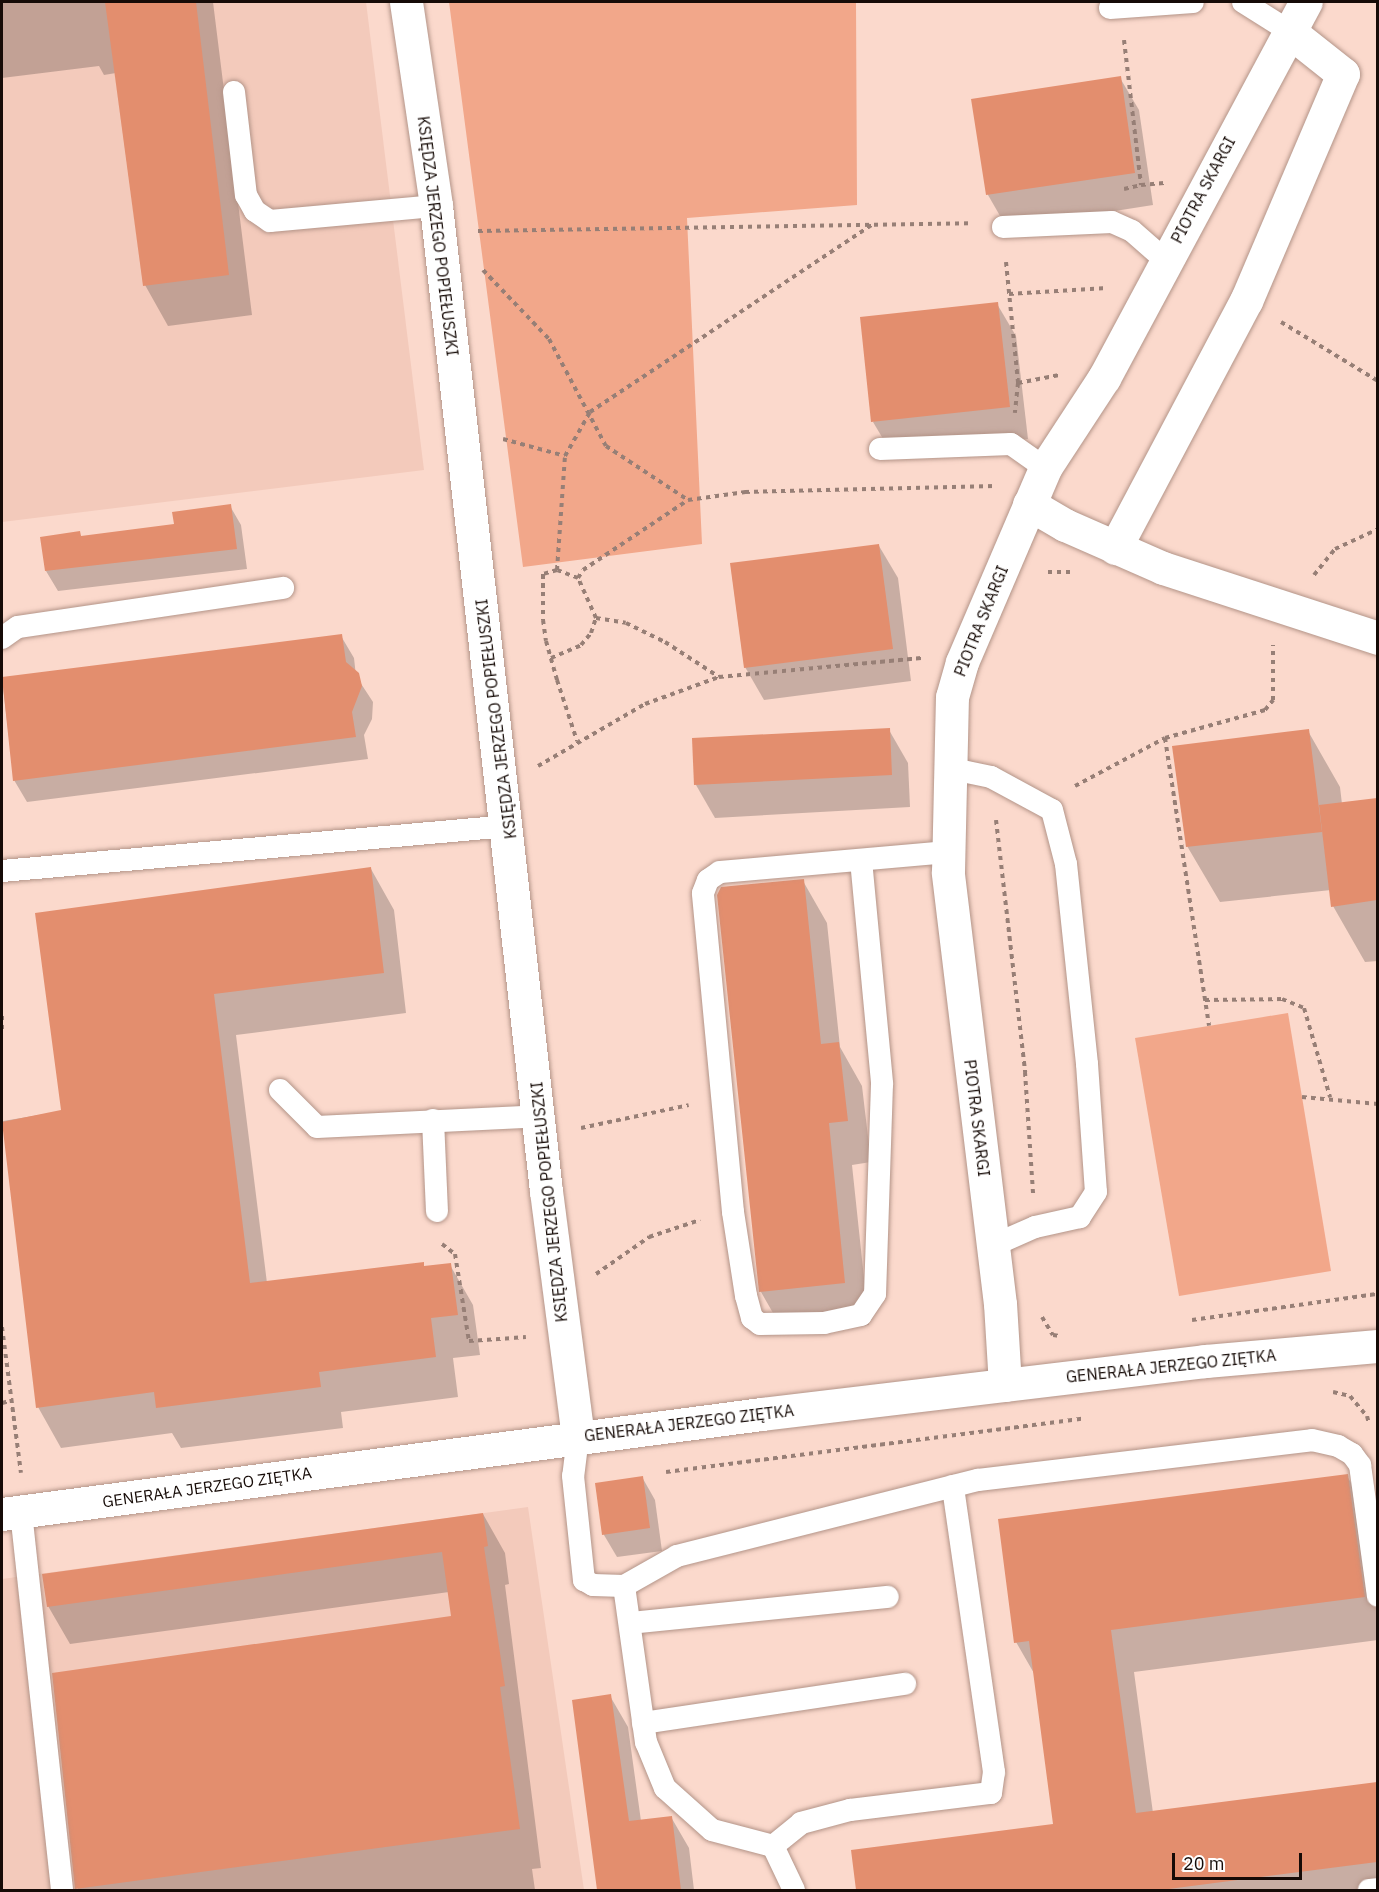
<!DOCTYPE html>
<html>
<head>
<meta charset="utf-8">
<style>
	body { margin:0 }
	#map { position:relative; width:1379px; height:1892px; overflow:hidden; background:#fbd9cc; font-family:"IBM Plex Sans",sans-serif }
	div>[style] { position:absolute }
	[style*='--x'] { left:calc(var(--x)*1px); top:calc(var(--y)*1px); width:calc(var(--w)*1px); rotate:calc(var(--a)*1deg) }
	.built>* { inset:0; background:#f3cabb }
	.green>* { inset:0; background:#f2a78a }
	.shadow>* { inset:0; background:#0003 }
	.building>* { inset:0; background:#e38e6e }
	.path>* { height:4px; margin-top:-2px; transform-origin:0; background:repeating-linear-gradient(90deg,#977f76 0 4.5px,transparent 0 9px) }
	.roads { filter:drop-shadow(0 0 2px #b39488) drop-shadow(0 0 2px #b39488) }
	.service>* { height:22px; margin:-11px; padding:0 11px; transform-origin:11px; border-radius:11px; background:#fff }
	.minor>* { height:33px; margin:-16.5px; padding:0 16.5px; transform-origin:16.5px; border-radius:16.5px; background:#fff }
	.tertiary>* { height:33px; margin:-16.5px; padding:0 16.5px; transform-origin:16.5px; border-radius:16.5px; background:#fff }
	span { translate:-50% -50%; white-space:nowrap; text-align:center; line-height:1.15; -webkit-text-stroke:4.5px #fff; paint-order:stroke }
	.street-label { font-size:16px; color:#160b07 }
	.frame { position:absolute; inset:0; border:3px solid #160b07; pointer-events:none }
	.scale { position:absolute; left:1172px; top:1853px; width:130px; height:27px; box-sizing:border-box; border:3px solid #160b07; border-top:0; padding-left:8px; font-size:18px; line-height:21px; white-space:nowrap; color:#160b07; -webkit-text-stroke:4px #fff; paint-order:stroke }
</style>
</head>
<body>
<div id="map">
	<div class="built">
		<i style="clip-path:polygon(2px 2px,366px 2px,424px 470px,2px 522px)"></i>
		<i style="clip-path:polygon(528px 1507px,584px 1890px,2px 1890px,2px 1579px)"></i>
	</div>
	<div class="green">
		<i style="clip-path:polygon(449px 2px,856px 2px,857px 205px,687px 218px,702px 544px,523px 567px)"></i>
		<i style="clip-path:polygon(1288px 1013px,1331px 1271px,1179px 1296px,1135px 1038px)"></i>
	</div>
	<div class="shadow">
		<i style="clip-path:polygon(2px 2px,213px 2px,252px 315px,168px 326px,145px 285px,116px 73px,104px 75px,99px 66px,2px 78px)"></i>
		<i style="clip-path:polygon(1120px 78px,1139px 110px,1153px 205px,1007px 228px,988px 195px,973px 100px)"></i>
		<i style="clip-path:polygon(997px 304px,1016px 336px,1028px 439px,892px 454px,873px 422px)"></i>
		<i style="clip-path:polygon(230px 506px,241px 525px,247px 569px,58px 591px,46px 571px,42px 538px,79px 533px,82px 538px,175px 525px)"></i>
		<i style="clip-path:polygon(879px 546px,898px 578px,911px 681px,764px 700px,745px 667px)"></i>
		<i style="clip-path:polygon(341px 636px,354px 658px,356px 676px,373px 702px,372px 719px,364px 735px,368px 759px,27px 802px,14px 780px,2px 679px)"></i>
		<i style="clip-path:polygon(889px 730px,908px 763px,910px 807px,715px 818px,696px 785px,694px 740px)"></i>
		<i style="clip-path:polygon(1308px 731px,1340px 787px,1342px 804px,1378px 800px,1378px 961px,1365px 962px,1333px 906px,1331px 890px,1220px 902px,1187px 846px)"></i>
		<i style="clip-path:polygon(371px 869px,394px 910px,406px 1013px,236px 1035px,267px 1283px,423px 1264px,425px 1268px,450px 1265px,473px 1305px,480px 1355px,453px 1358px,458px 1397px,341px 1412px,343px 1428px,181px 1448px,172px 1433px,61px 1448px,38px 1407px,3px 1121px,63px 1111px)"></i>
		<i style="clip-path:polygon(803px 881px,827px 923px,840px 1047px,862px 1086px,871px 1162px,852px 1165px,869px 1325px,785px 1334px,761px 1292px)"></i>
		<i style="clip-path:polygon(1347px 1476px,1371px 1517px,1378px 1565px,1378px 1640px,1134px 1672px,1153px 1813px,1378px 1783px,1378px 1890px,858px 1890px,853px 1851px,1054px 1826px,1035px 1675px,1016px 1642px)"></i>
		<i style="clip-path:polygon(642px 1477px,655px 1500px,662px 1551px,617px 1557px,604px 1535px,597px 1484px)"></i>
		<i style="clip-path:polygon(483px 1514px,505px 1553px,509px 1584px,505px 1585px,541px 1868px,532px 1869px,535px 1890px,78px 1890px,54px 1675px,453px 1617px,449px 1592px,70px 1644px,48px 1606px)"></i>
		<i style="clip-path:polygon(610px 1696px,628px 1727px,641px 1821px,671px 1817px,689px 1848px,694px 1890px,598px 1890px,574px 1701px)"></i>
	</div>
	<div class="building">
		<i style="clip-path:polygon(105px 2px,196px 2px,229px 275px,143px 286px)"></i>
		<i style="clip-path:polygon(1121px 76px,1135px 173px,986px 195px,971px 99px)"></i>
		<i style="clip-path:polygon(998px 302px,1010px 407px,871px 422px,860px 317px)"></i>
		<i style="clip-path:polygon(231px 504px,237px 549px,45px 571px,40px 537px,80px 531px,81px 536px,174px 524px,172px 512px)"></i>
		<i style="clip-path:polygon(879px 544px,893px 649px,744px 668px,730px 563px)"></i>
		<i style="clip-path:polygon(342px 634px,346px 662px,359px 673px,362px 686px,352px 712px,356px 737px,13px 781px,2px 677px)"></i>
		<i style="clip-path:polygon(890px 728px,892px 775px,694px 785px,692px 738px)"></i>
		<i style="clip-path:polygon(1309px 729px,1322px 832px,1186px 847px,1172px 746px)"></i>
		<i style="clip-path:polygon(1377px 798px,1377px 900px,1331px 907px,1319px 805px)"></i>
		<i style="clip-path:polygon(371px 867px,384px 973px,214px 994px,250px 1283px,424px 1262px,424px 1266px,451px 1263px,458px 1315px,431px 1318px,436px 1357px,319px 1372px,321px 1387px,156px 1408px,154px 1392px,36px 1408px,2px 1122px,61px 1110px,35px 913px)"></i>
		<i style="clip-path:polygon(804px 879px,821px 1044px,839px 1042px,848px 1121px,829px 1123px,845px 1283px,759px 1292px,717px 895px,721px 887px)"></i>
		<i style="clip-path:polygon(1348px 1474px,1365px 1597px,1111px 1630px,1136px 1813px,1377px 1782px,1377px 1862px,1161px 1890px,856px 1890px,851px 1850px,1053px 1824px,1029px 1641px,1014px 1643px,998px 1519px)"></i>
		<i style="clip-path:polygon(643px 1476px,650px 1528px,602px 1535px,595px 1483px)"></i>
		<i style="clip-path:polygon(483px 1513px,488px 1546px,484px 1547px,505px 1686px,500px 1687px,520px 1829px,75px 1889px,52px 1673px,451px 1616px,442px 1552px,47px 1607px,42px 1574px)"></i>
		<i style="clip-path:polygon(611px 1694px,629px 1821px,672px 1816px,681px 1890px,597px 1890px,572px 1700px)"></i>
	</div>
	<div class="path">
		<i style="--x:1124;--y:40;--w:146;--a:83.3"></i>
		<i style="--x:1141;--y:185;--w:23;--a:-5"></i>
		<i style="--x:1124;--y:189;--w:17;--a:-13"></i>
		<i style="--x:478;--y:231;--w:493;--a:-0.9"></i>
		<i style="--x:1006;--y:262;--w:122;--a:84.3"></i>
		<i style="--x:1018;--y:383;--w:30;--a:96"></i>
		<i style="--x:483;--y:270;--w:95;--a:46.3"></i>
		<i style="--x:549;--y:339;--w:121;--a:62"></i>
		<i style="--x:606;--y:446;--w:98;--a:33.4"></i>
		<i style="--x:688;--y:500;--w:58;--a:-8"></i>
		<i style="--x:745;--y:492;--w:250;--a:-1.4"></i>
		<i style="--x:1009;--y:294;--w:98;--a:-3.5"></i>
		<i style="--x:1281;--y:322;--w:114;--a:31.3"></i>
		<i style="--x:1018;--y:383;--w:42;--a:-11"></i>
		<i style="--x:503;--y:439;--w:64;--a:15.3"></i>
		<i style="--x:557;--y:570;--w:114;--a:-86"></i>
		<i style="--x:565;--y:456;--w:51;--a:-60.4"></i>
		<i style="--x:590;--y:412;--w:341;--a:-33.6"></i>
		<i style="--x:1048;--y:572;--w:23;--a:0"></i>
		<i style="--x:1314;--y:575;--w:33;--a:-51"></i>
		<i style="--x:1335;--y:549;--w:47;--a:-24.9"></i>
		<i style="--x:578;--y:578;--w:9;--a:-58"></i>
		<i style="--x:583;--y:570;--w:126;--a:-33.7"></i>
		<i style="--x:596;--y:618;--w:30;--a:9"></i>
		<i style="--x:626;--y:623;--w:43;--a:26"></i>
		<i style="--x:665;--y:642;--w:64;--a:32.9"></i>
		<i style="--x:551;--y:658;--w:33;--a:-23"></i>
		<i style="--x:581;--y:645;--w:16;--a:-50"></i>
		<i style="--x:591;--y:633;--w:16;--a:-72"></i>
		<i style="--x:596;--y:618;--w:44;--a:-114.2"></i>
		<i style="--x:578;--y:578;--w:22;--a:-159"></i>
		<i style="--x:557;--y:570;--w:15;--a:164"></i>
		<i style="--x:543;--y:574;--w:46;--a:90"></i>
		<i style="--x:543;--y:620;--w:21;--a:82"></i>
		<i style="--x:546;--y:641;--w:41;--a:74.2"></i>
		<i style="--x:557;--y:680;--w:64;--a:71.8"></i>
		<i style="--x:1165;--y:738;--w:291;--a:81.3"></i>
		<i style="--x:538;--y:766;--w:124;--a:-30.1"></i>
		<i style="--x:645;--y:704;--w:79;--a:-20"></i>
		<i style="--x:719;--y:677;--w:203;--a:-5.4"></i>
		<i style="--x:1075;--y:786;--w:102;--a:-28.1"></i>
		<i style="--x:1165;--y:738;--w:104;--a:-15.6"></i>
		<i style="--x:1265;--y:710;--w:13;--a:-51"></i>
		<i style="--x:1273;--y:700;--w:55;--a:-90"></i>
		<i style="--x:996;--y:820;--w:254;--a:83.4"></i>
		<i style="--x:1025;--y:1072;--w:122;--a:86.2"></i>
		<i style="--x:1205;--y:1000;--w:77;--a:-0.7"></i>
		<i style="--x:1282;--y:999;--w:24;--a:22"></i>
		<i style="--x:1304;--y:1008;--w:93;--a:73.7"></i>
		<i style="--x:2;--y:1016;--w:13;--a:90"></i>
		<i style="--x:1302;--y:1097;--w:76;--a:5.3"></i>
		<i style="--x:581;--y:1128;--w:110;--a:-12"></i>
		<i style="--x:442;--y:1244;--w:16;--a:38"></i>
		<i style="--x:455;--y:1254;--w:88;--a:80.9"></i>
		<i style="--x:469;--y:1341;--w:57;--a:-4"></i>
		<i style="--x:596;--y:1274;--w:65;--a:-34.9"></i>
		<i style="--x:649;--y:1237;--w:54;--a:-18.4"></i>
		<i style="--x:1042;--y:1317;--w:21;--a:59"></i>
		<i style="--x:1053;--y:1335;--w:7;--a:8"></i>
		<i style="--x:1192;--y:1320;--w:188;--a:-8"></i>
		<i style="--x:2;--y:1327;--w:147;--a:82.6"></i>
		<i style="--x:1333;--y:1392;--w:17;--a:13"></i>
		<i style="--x:1350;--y:1396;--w:26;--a:50"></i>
		<i style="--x:1367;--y:1416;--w:8;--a:76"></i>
		<i style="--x:2;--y:1403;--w:8;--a:-14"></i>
		<i style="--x:666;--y:1472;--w:419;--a:-7.3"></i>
	</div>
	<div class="roads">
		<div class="service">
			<i style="--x:1243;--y:2;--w:54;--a:32.2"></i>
			<i style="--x:1110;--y:8;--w:83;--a:-4.1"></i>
			<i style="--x:234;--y:92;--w:104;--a:83.4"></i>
			<i style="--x:246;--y:195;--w:18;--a:61"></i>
			<i style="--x:255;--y:211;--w:18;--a:34"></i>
			<i style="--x:270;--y:221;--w:167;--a:-5.2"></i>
			<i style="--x:1003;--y:227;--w:109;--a:-2.6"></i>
			<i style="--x:1112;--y:222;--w:22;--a:24"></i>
			<i style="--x:1132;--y:231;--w:44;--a:41.3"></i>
			<i style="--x:880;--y:449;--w:131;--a:-2.2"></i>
			<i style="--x:1011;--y:444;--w:42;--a:35.2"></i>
			<i style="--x:2;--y:638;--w:19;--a:-35"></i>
			<i style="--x:18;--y:627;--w:268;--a:-8.4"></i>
			<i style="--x:948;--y:768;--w:44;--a:11.8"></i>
			<i style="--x:991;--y:777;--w:69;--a:28.4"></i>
			<i style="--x:1052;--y:810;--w:56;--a:75.5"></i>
			<i style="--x:1066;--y:864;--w:201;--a:84"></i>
			<i style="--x:1087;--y:1064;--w:128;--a:86"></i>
			<i style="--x:1096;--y:1192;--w:30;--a:123"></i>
			<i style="--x:1080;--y:1217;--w:46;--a:167.5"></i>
			<i style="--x:1035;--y:1227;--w:45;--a:156.3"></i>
			<i style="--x:861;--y:860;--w:225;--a:84.6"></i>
			<i style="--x:882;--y:1084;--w:210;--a:91.9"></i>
			<i style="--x:875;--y:1294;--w:25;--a:124"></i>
			<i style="--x:861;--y:1315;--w:38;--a:168"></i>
			<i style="--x:824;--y:1323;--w:64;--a:179.1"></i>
			<i style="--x:760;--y:1324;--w:10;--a:-143"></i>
			<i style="--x:752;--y:1318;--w:23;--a:-105"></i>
			<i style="--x:746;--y:1296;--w:85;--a:-98.8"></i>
			<i style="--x:733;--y:1212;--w:320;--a:-95.4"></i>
			<i style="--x:703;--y:893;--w:14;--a:-69"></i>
			<i style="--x:708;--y:880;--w:14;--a:-34"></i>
			<i style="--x:720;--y:872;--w:229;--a:-5"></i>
			<i style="--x:2;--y:871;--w:508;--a:-5.08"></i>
			<i style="--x:280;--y:1090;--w:52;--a:45"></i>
			<i style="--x:317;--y:1127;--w:222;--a:-2.8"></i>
			<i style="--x:433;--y:1120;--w:91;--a:87.5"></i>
			<i style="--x:578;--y:1437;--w:39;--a:97"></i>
			<i style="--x:573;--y:1476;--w:105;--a:84"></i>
			<i style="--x:584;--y:1580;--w:10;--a:29"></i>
			<i style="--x:593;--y:1585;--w:31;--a:2"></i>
			<i style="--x:624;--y:1586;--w:158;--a:82"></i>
			<i style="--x:646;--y:1742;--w:50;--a:67.6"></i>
			<i style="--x:665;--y:1788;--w:63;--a:41.8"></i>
			<i style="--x:712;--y:1830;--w:63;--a:14.7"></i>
			<i style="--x:773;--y:1846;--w:49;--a:64.5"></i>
			<i style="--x:21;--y:1512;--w:380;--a:83.8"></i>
			<i style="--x:624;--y:1586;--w:61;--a:-29.5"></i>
			<i style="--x:677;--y:1556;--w:310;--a:-14.2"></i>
			<i style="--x:978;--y:1480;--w:336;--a:-6.8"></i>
			<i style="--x:1312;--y:1440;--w:27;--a:13"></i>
			<i style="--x:1338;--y:1446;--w:16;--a:30"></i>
			<i style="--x:1352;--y:1454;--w:14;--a:54"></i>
			<i style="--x:1360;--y:1465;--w:132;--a:82.2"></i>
			<i style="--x:630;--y:1623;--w:259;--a:-5.8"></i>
			<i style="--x:643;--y:1723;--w:265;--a:-8.5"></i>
			<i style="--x:773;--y:1846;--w:36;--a:-39"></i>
			<i style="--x:801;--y:1823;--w:51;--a:-14.9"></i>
			<i style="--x:850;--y:1810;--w:142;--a:-6.9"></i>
			<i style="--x:991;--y:1793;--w:21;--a:-82"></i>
			<i style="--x:994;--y:1772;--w:289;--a:-98.2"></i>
			<i style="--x:1369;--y:1890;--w:9;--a:-6"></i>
		</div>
		<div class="minor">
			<i style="--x:406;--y:2;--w:206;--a:81.6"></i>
			<i style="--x:436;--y:206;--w:991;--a:83.63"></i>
			<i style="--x:546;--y:1191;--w:248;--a:82.6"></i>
			<i style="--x:1029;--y:504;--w:42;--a:30.3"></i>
			<i style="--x:1065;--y:525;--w:107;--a:23.7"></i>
			<i style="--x:1163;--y:568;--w:226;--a:18"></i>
			<i style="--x:1115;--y:548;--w:280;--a:-62.1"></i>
			<i style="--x:1246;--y:301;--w:247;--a:-66.9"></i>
			<i style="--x:1343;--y:74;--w:69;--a:-141.5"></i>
			<i style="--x:1005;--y:1385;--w:81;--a:-93.5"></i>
			<i style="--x:1000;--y:1304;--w:435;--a:-96.9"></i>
			<i style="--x:948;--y:872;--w:175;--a:-88.7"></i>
			<i style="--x:952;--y:697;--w:36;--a:-74"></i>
			<i style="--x:962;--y:662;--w:211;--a:-66.8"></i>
			<i style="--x:1045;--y:468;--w:108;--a:-56.8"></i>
			<i style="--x:1104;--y:378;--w:427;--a:-61.8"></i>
		</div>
		<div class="tertiary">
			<i style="--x:2;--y:1514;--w:767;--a:-7.5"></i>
			<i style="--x:762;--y:1414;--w:446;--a:-6.8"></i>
			<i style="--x:1205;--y:1361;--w:174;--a:-5"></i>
		</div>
	</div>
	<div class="street-label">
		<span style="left:1203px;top:190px;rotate:-62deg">PIOTRA SKARGI</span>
		<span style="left:438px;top:236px;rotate:83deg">KSIĘDZA JERZEGO POPIEŁUSZKI</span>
		<span style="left:981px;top:621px;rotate:-68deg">PIOTRA SKARGI</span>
		<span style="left:496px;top:719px;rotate:-97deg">KSIĘDZA JERZEGO POPIEŁUSZKI</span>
		<span style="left:977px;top:1118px;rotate:83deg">PIOTRA SKARGI</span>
		<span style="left:549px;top:1202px;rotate:-96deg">KSIĘDZA JERZEGO POPIEŁUSZKI</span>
		<span style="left:1171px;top:1366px;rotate:-6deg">GENERAŁA JERZEGO ZIĘTKA</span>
		<span style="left:689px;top:1423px;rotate:-7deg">GENERAŁA JERZEGO ZIĘTKA</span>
		<span style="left:207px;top:1487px;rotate:-8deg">GENERAŁA JERZEGO ZIĘTKA</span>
	</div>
	<div class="frame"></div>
	<div class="scale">20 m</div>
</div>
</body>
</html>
